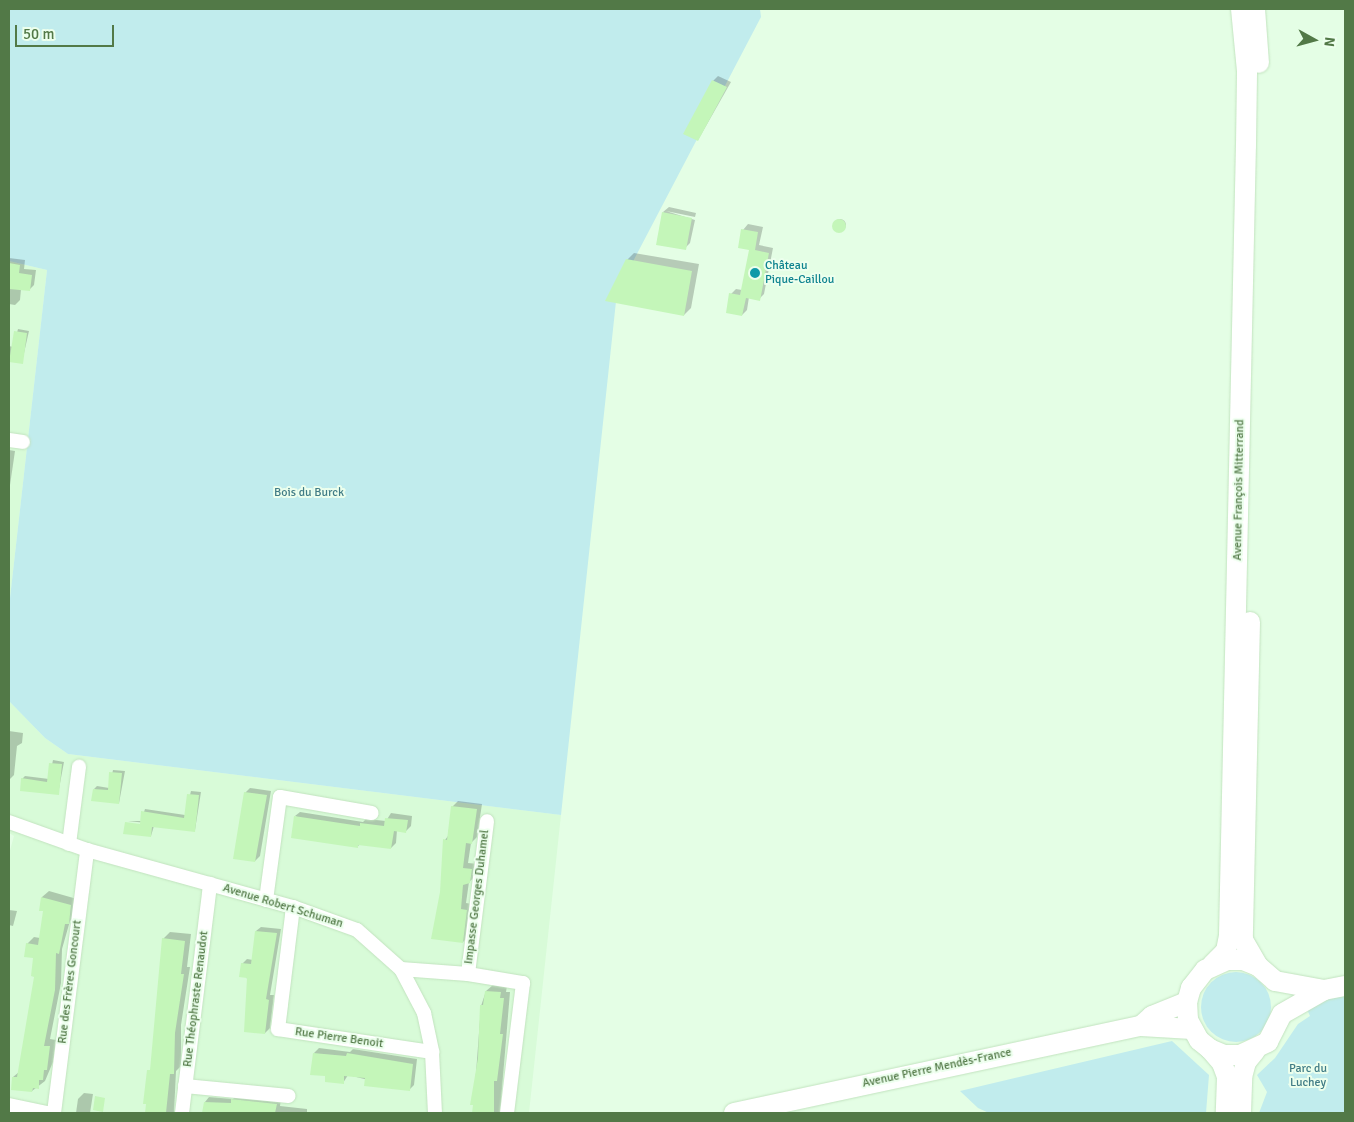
<!DOCTYPE html>
<html>
<head>
<meta charset="utf-8">
<style>
	body { margin:0 }
	#map { position:relative; width:1354px; height:1122px; overflow:hidden; background:#e4fee5; font-family:Signika,sans-serif }
	div>[style] { position:absolute }
	[style*='--x'] { left:calc(var(--x)*1px); top:calc(var(--y)*1px); width:calc(var(--w)*1px); rotate:calc(var(--a)*1deg) }
	.residential>* { inset:0; background:#d8fbd8 }
	.green>* { inset:0; background:#c1eced }
	.round { border-radius:50% }
	.shadow>* { inset:0; background:#0003 }
	.building>* { inset:0; background:#c4f6b9 }
	.roads { filter:drop-shadow(0 0 1px #c2e3bf) drop-shadow(0 0 1px #c2e3bf) }
	.street>* { height:14px; margin:-7px; padding:0 7px; transform-origin:7px; border-radius:7px; background:#fff }
	.secondary>* { height:20px; margin:-10px; padding:0 10px; transform-origin:10px; border-radius:10px; background:#fff }
	.dots>* { width:14px; height:14px; translate:-50% -50%; box-sizing:border-box; border:2px solid #ecffed; border-radius:50% }
	span { translate:-50% -50%; white-space:nowrap; text-align:center; line-height:1.15; -webkit-text-stroke:4px #ecffed; paint-order:stroke }
	.culture-label { font-size:12px; color:#0d838f }
	.left { translate:0 -50%; text-align:left }
	.street-label { font-size:12px; color:#527947 }
	.park-label { font-size:12px; color:#407c86 }
	.frame { position:absolute; inset:0; border:10px solid #527947; pointer-events:none }
	.north { position:absolute; left:1289px; top:15px; width:50px; height:50px; -webkit-text-stroke:4px #ecffed; paint-order:stroke; rotate:97deg; font-size:14px; font-weight:700; line-height:20px; text-align:center; color:#527947 }
	.north::after { content:''; display:block; margin:auto; width:18px; height:22px; background:#527947; clip-path:polygon(50% 0,100% 100%,50% 72%,0 100%) }
	.scale { position:absolute; left:15px; top:25px; width:99px; height:22px; box-sizing:border-box; border:2px solid #527947; border-top:0; padding-left:6px; font-size:15px; line-height:18px; white-space:nowrap; color:#527947; -webkit-text-stroke:4px #ecffed; paint-order:stroke }
</style>
</head>
<body>
<div id="map">
	<div class="residential">
		<i style="clip-path:polygon(9px 261px,47px 270px,9px 607px)"></i>
		<i style="clip-path:polygon(9px 701px,45px 738px,68px 754px,561px 815px,529px 1113px,9px 1113px,9px 854px,14px 836px,9px 833px)"></i>
	</div>
	<div class="green">
		<i style="clip-path:polygon(9px 9px,760px 9px,761px 17px,617px 292px,561px 815px,68px 754px,45px 738px,9px 701px,9px 607px,47px 270px,9px 261px)"></i>
		<i class="round" style="left:1201px;top:972px;width:70px;height:70px"></i>
		<i style="clip-path:polygon(1345px 986px,1345px 1113px,1259px 1113px,1267px 1092px,1257px 1075px,1275px 1058px,1298px 1024px,1310px 1016px,1304px 1003px)"></i>
		<i style="clip-path:polygon(1172px 1041px,1209px 1075px,1206px 1113px,989px 1113px,978px 1108px,960px 1091px)"></i>
	</div>
	<div class="shadow">
		<i style="clip-path:polygon(718px 76px,731px 82px,698px 140px,713px 81px)"></i>
		<i style="clip-path:polygon(669px 207px,696px 213px,695px 217px,666px 211px,695px 220px,690px 243px,685px 248px,663px 212px)"></i>
		<i class="round" style="left:834px;top:219px;width:12px;height:12px"></i>
		<i style="clip-path:polygon(748px 224px,763px 227px,759px 245px,773px 248px,764px 294px,759px 299px,749px 297px,747px 310px,742px 315px,731px 294px,736px 289px,742px 290px,750px 250px,743px 230px)"></i>
		<i style="clip-path:polygon(634px 253px,699px 264px,691px 308px,684px 315px,627px 260px)"></i>
		<i style="clip-path:polygon(9px 258px,25px 260px,24px 269px,36px 270px,34px 285px,29px 290px,21px 289px,20px 300px,15px 305px,9px 304px)"></i>
		<i style="clip-path:polygon(18px 329px,29px 331px,22px 362px,9px 360px,9px 346px,13px 347px)"></i>
		<i style="clip-path:polygon(9px 450px,15px 451px,9px 492px)"></i>
		<i style="clip-path:polygon(9px 731px,23px 733px,22px 743px,17px 746px,14px 775px,10px 779px)"></i>
		<i style="clip-path:polygon(53px 760px,64px 762px,58px 794px,22px 779px,25px 776px,49px 779px)"></i>
		<i style="clip-path:polygon(113px 770px,125px 771px,119px 803px,94px 789px,97px 786px,109px 788px)"></i>
		<i style="clip-path:polygon(250px 788px,271px 791px,260px 856px,255px 861px,245px 793px)"></i>
		<i style="clip-path:polygon(191px 791px,201px 792px,195px 830px,154px 826px,151px 836px,146px 823px,128px 821px,141px 821px,145px 809px,185px 815px)"></i>
		<i style="clip-path:polygon(458px 801px,482px 804px,477px 837px,471px 843px,468px 863px,478px 864px,476px 876px,469px 882px,466px 903px,472px 904px,469px 936px,463px 942px,442px 892px,445px 840px,448px 836px,452px 807px)"></i>
		<i style="clip-path:polygon(300px 812px,363px 822px,366px 819px,386px 821px,391px 813px,412px 816px,411px 826px,406px 831px,397px 830px,396px 843px,391px 848px,360px 844px,357px 847px,295px 816px)"></i>
		<i style="clip-path:polygon(49px 891px,77px 899px,75px 916px,70px 921px,62px 949px,61px 983px,50px 1039px,56px 1040px,53px 1062px,45px 1081px,32px 1091px,13px 1077px,19px 1072px,35px 976px,34px 957px,27px 944px,34px 937px,40px 938px,44px 910px,41px 910px,42px 897px)"></i>
		<i style="clip-path:polygon(9px 910px,17px 911px,13px 926px,9px 925px)"></i>
		<i style="clip-path:polygon(261px 927px,281px 929px,270px 995px,274px 995px,270px 1028px,265px 1033px,242px 964px,247px 959px,253px 960px,256px 931px)"></i>
		<i style="clip-path:polygon(170px 932px,191px 934px,187px 967px,190px 967px,181px 1025px,181px 1066px,176px 1071px,174px 1113px,147px 1113px,163px 939px)"></i>
		<i style="clip-path:polygon(493px 985px,507px 986px,506px 992px,510px 992px,500px 1113px,473px 1113px,481px 1006px,486px 991px)"></i>
		<i style="clip-path:polygon(319px 1048px,350px 1052px,353px 1049px,417px 1059px,414px 1085px,409px 1090px,348px 1075px,343px 1083px,326px 1075px,314px 1053px)"></i>
		<i style="clip-path:polygon(84px 1093px,93px 1094px,90px 1113px,76px 1113px,78px 1099px)"></i>
		<i style="clip-path:polygon(237px 1095px,281px 1099px,280px 1106px,307px 1109px,307px 1113px,203px 1113px,205px 1102px,209px 1097px,233px 1099px)"></i>
	</div>
	<div class="building">
		<i style="clip-path:polygon(712px 80px,727px 87px,698px 141px,683px 134px)"></i>
		<i style="clip-path:polygon(662px 212px,692px 218px,686px 250px,656px 245px)"></i>
		<i class="round" style="left:832px;top:219px;width:14px;height:14px"></i>
		<i style="clip-path:polygon(741px 229px,758px 232px,755px 250px,769px 253px,760px 301px,746px 298px,742px 316px,726px 313px,729px 293px,740px 295px,749px 250px,738px 248px)"></i>
		<i style="clip-path:polygon(626px 259px,692px 271px,684px 316px,605px 301px)"></i>
		<i style="clip-path:polygon(9px 263px,20px 265px,19px 273px,32px 275px,30px 291px,9px 289px)"></i>
		<i style="clip-path:polygon(14px 331px,27px 333px,23px 364px,9px 362px)"></i>
		<i style="clip-path:polygon(49px 763px,62px 764px,59px 795px,20px 791px,21px 778px,47px 782px)"></i>
		<i style="clip-path:polygon(109px 772px,122px 773px,119px 804px,91px 801px,93px 789px,108px 790px)"></i>
		<i style="clip-path:polygon(244px 792px,267px 795px,255px 862px,233px 859px)"></i>
		<i style="clip-path:polygon(187px 794px,199px 795px,195px 832px,152px 827px,151px 837px,123px 834px,125px 822px,140px 824px,141px 811px,184px 818px)"></i>
		<i style="clip-path:polygon(451px 806px,477px 809px,472px 844px,466px 843px,463px 868px,472px 869px,470px 883px,463px 885px,461px 909px,467px 910px,463px 943px,431px 939px,440px 892px,443px 839px,447px 840px)"></i>
		<i style="clip-path:polygon(294px 816px,360px 826px,360px 823px,384px 826px,385px 818px,408px 820px,406px 833px,394px 831px,391px 849px,358px 845px,358px 848px,291px 838px)"></i>
		<i style="clip-path:polygon(41px 897px,71px 905px,69px 924px,65px 924px,59px 954px,56px 953px,55px 990px,44px 1046px,50px 1046px,47px 1070px,44px 1070px,43px 1080px,39px 1080px,39px 1089px,33px 1088px,32px 1092px,11px 1090px,12px 1077px,17px 1077px,34px 977px,31px 976px,33px 958px,24px 957px,26px 943px,38px 945px,43px 911px,39px 911px)"></i>
		<i style="clip-path:polygon(255px 931px,277px 933px,266px 999px,269px 1000px,265px 1034px,244px 1032px,247px 978px,239px 977px,241px 963px,251px 964px)"></i>
		<i style="clip-path:polygon(162px 938px,185px 941px,181px 974px,184px 974px,175px 1033px,174px 1074px,170px 1074px,166px 1113px,145px 1113px,146px 1104px,143px 1104px,147px 1070px,150px 1070px)"></i>
		<i style="clip-path:polygon(485px 991px,501px 992px,500px 998px,504px 998px,500px 1034px,503px 1034px,497px 1081px,494px 1081px,494px 1113px,472px 1113px,473px 1105px,470px 1105px,478px 1058px,480px 1005px,483px 1005px)"></i>
		<i style="clip-path:polygon(313px 1053px,346px 1056px,347px 1053px,413px 1064px,410px 1091px,364px 1086px,365px 1078px,344px 1076px,344px 1084px,325px 1082px,325px 1076px,310px 1075px)"></i>
		<i style="clip-path:polygon(95px 1096px,105px 1098px,103px 1112px,93px 1110px)"></i>
		<i style="clip-path:polygon(231px 1099px,277px 1104px,275px 1113px,202px 1113px,204px 1102px,231px 1103px)"></i>
	</div>
	<div class="roads">
		<div class="street">
			<i style="--x:9;--y:440;--w:14;--a:8"></i>
			<i style="--x:9;--y:822;--w:83;--a:19.7"></i>
			<i style="--x:87;--y:850;--w:214;--a:15.5"></i>
			<i style="--x:293;--y:907;--w:68;--a:19.8"></i>
			<i style="--x:357;--y:930;--w:59;--a:41.6"></i>
			<i style="--x:401;--y:969;--w:50;--a:62.4"></i>
			<i style="--x:424;--y:1013;--w:40;--a:78"></i>
			<i style="--x:432;--y:1052;--w:61;--a:87.2"></i>
			<i style="--x:69;--y:844;--w:78;--a:-82.6"></i>
			<i style="--x:266;--y:900;--w:104;--a:-82.3"></i>
			<i style="--x:280;--y:797;--w:93;--a:9.9"></i>
			<i style="--x:293;--y:907;--w:123;--a:97"></i>
			<i style="--x:278;--y:1029;--w:156;--a:8.5"></i>
			<i style="--x:401;--y:969;--w:67;--a:4.3"></i>
			<i style="--x:468;--y:974;--w:56;--a:9.3"></i>
			<i style="--x:523;--y:983;--w:131;--a:97"></i>
			<i style="--x:468;--y:974;--w:154;--a:-82.9"></i>
			<i style="--x:185;--y:1086;--w:104;--a:5.5"></i>
			<i style="--x:9;--y:1105;--w:39;--a:12"></i>
			<i style="--x:54;--y:1113;--w:265;--a:-82.8"></i>
			<i style="--x:182;--y:1113;--w:231;--a:-83"></i>
		</div>
		<div class="secondary">
			<i style="--x:1255;--y:9;--w:54;--a:85.8"></i>
			<i style="--x:1250;--y:622;--w:318;--a:91.3"></i>
			<i style="--x:1243;--y:940;--w:30;--a:60"></i>
			<i style="--x:1212;--y:965;--w:20;--a:-45"></i>
			<i style="--x:1226;--y:951;--w:16;--a:-79"></i>
			<i style="--x:1229;--y:935;--w:790;--a:-88.77"></i>
			<i style="--x:1246;--y:145;--w:74;--a:-89.2"></i>
			<i style="--x:1247;--y:71;--w:62;--a:-95.5"></i>
			<i style="--x:1324;--y:990;--w:48;--a:150.3"></i>
			<i style="--x:1282;--y:1014;--w:31;--a:117"></i>
			<i style="--x:1268;--y:1042;--w:31;--a:155"></i>
			<i style="--x:1240;--y:1055;--w:16;--a:180"></i>
			<i style="--x:1224;--y:1055;--w:15;--a:-157"></i>
			<i style="--x:1210;--y:1049;--w:14;--a:-141"></i>
			<i style="--x:1199;--y:1040;--w:23;--a:-119"></i>
			<i style="--x:1188;--y:1020;--w:18;--a:-93"></i>
			<i style="--x:1187;--y:1002;--w:15;--a:-74"></i>
			<i style="--x:1191;--y:988;--w:23;--a:-52"></i>
			<i style="--x:1205;--y:970;--w:24;--a:-24"></i>
			<i style="--x:1227;--y:960;--w:16;--a:0"></i>
			<i style="--x:1243;--y:960;--w:16;--a:22"></i>
			<i style="--x:1258;--y:966;--w:23;--a:41"></i>
			<i style="--x:1275;--y:981;--w:50;--a:10.4"></i>
			<i style="--x:1324;--y:990;--w:21;--a:-11"></i>
			<i style="--x:1141;--y:1026;--w:15;--a:-42"></i>
			<i style="--x:1152;--y:1016;--w:38;--a:-22"></i>
			<i style="--x:1210;--y:1049;--w:18;--a:49"></i>
			<i style="--x:1222;--y:1063;--w:15;--a:70"></i>
			<i style="--x:1227;--y:1077;--w:36;--a:92"></i>
			<i style="--x:734;--y:1113;--w:416;--a:-12.1"></i>
			<i style="--x:1141;--y:1026;--w:51;--a:3.4"></i>
			<i style="--x:1241;--y:1113;--w:36;--a:-88"></i>
			<i style="--x:1242;--y:1077;--w:16;--a:-75"></i>
			<i style="--x:1246;--y:1062;--w:14;--a:-51"></i>
		</div>
	</div>
	<div class="dots">
		<i style="left:755px;top:273px;background:#0f9aa8"></i>
	</div>
	<div class="culture-label">
		<span class="left" style="left:765px;top:273px">Château<br>Pique-Caillou</span>
	</div>
	<div class="street-label">
		<span style="left:1239px;top:490px;rotate:-89deg">Avenue François Mitterrand</span>
		<span style="left:477px;top:897px;rotate:-83deg">Impasse Georges Duhamel</span>
		<span style="left:283px;top:906px;rotate:17deg">Avenue Robert Schuman</span>
		<span style="left:70px;top:982px;rotate:-83deg">Rue des Frères Goncourt</span>
		<span style="left:196px;top:999px;rotate:-83deg">Rue Théophraste Renaudot</span>
		<span style="left:339px;top:1038px;rotate:8deg">Rue Pierre Benoit</span>
		<span style="left:937px;top:1068px;rotate:-12deg">Avenue Pierre Mendès-France</span>
	</div>
	<div class="park-label">
		<span style="left:309px;top:493px">Bois du Burck</span>
		<span style="left:1308px;top:1076px">Parc du<br>Luchey</span>
	</div>
	<div class="frame"></div>
	<div class="north">N</div>
	<div class="scale">50 m</div>
</div>
</body>
</html>
